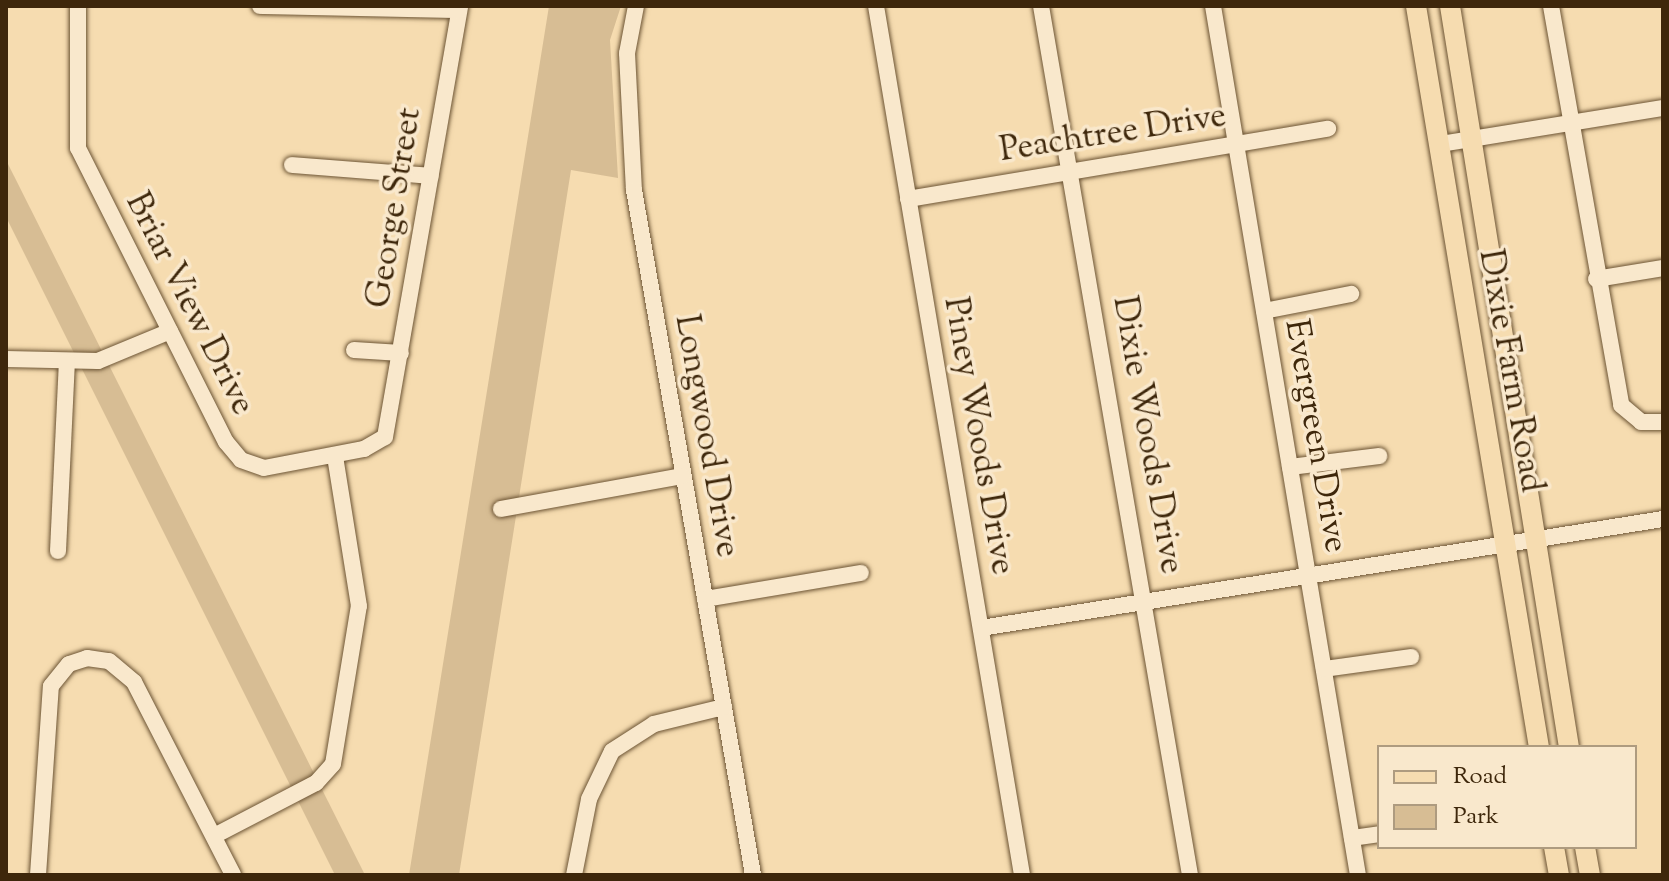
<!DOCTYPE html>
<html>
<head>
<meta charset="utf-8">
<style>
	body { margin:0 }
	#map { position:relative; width:1669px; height:881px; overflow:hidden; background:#f6dcb0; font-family:"Sorts Mill Goudy",serif }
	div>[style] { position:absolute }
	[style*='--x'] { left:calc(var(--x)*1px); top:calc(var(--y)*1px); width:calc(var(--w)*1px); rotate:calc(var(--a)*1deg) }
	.green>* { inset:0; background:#d7bd94 }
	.roads { filter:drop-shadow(0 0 2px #6c5434) drop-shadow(0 0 2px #6c5434) }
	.minor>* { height:16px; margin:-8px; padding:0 8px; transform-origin:8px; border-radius:8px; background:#f9e8cc }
	.major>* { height:20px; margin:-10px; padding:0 10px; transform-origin:10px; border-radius:10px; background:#f6dcb0 }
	span { translate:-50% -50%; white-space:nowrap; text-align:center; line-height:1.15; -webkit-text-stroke:7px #f9e8cc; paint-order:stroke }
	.street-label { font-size:34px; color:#3e270b }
	.frame { position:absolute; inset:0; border:8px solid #3e270b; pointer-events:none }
	.legend { position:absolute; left:1377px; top:745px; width:260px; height:104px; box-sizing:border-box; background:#f9e8cc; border:2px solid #ae9b7f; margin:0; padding:10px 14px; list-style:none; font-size:24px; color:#3e270b }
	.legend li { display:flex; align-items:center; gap:16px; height:40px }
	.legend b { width:40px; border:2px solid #ae9b7f }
</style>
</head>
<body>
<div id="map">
	<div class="green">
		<i style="clip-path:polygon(549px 6px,621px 6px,610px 40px,618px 178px,571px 170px,459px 875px,409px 875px)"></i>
		<i style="clip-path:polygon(6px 160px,365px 875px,335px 875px,6px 217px)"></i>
	</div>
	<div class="roads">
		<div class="minor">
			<i style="--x:78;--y:6;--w:142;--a:90"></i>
			<i style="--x:78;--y:148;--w:329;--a:63.3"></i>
			<i style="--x:226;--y:442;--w:23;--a:50"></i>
			<i style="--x:241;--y:460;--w:24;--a:19"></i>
			<i style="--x:264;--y:468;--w:102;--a:-10.8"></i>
			<i style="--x:364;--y:449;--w:24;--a:-30"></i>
			<i style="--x:385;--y:437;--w:437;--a:-80.1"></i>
			<i style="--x:260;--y:6;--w:199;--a:1.2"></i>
			<i style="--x:636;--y:6;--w:48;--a:100.8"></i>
			<i style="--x:627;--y:53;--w:137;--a:87.1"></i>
			<i style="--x:634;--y:190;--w:695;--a:80.14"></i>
			<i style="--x:876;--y:6;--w:881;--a:80.46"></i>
			<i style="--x:1041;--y:6;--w:882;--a:80.27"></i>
			<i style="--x:1213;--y:6;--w:881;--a:80.53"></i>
			<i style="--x:1551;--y:6;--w:405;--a:80"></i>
			<i style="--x:1621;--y:405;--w:26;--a:40"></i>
			<i style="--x:1641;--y:422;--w:22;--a:0"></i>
			<i style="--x:1440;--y:144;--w:226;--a:-9.2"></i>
			<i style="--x:292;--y:165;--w:139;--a:4.5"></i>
			<i style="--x:908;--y:199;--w:426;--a:-9.5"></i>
			<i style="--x:1596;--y:279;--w:68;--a:-9.3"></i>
			<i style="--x:1264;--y:311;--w:89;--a:-11.1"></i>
			<i style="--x:354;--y:350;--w:47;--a:3.7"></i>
			<i style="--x:6;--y:359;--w:92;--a:1.2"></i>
			<i style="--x:98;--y:361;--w:78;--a:-22.6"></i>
			<i style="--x:1290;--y:467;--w:90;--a:-7"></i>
			<i style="--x:501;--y:509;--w:184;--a:-10.3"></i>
			<i style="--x:58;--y:551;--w:189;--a:-87.3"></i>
			<i style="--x:705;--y:599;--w:158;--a:-9.5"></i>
			<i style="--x:981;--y:628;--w:691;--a:-9.08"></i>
			<i style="--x:1324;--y:669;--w:88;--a:-7.9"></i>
			<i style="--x:214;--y:836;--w:115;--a:-27.5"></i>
			<i style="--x:316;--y:783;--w:25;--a:-48"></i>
			<i style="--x:333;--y:764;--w:160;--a:-80.7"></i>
			<i style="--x:359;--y:606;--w:152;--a:-99.1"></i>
			<i style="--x:1352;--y:838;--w:27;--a:-8"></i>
			<i style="--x:38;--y:875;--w:189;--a:-86.1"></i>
			<i style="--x:51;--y:686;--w:28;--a:-51"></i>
			<i style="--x:69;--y:664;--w:19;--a:-18"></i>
			<i style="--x:87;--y:658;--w:22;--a:8"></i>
			<i style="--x:109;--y:661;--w:33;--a:40"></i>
			<i style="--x:134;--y:682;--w:217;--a:62.8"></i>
			<i style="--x:574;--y:875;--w:77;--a:-78.8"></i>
			<i style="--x:589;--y:799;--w:53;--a:-64.4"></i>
			<i style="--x:612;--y:751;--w:50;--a:-32.7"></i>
			<i style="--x:654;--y:724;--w:72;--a:-13.7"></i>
		</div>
		<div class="major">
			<i style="--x:1416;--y:6;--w:751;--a:80.58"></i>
			<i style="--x:1450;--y:6;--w:750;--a:80.88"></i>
			<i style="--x:1554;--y:847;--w:28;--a:80"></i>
			<i style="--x:1585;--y:847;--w:28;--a:80"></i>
		</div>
	</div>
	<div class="street-label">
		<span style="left:1113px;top:134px;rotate:-9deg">Peachtree Drive</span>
		<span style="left:395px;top:208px;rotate:-81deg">George Street</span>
		<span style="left:189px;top:304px;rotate:63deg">Briar View Drive</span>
		<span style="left:1510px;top:371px;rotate:80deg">Dixie Farm Road</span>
		<span style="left:1147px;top:435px;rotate:80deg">Dixie Woods Drive</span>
		<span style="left:706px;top:436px;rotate:80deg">Longwood Drive</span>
		<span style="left:978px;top:436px;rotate:80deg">Piney Woods Drive</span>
		<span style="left:1315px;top:436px;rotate:80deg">Evergreen Drive</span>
	</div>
	<div class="frame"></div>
	<ul class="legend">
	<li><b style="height:10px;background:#f6dcb0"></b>Road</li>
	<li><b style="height:22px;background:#d7bd94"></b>Park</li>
	</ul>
</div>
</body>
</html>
